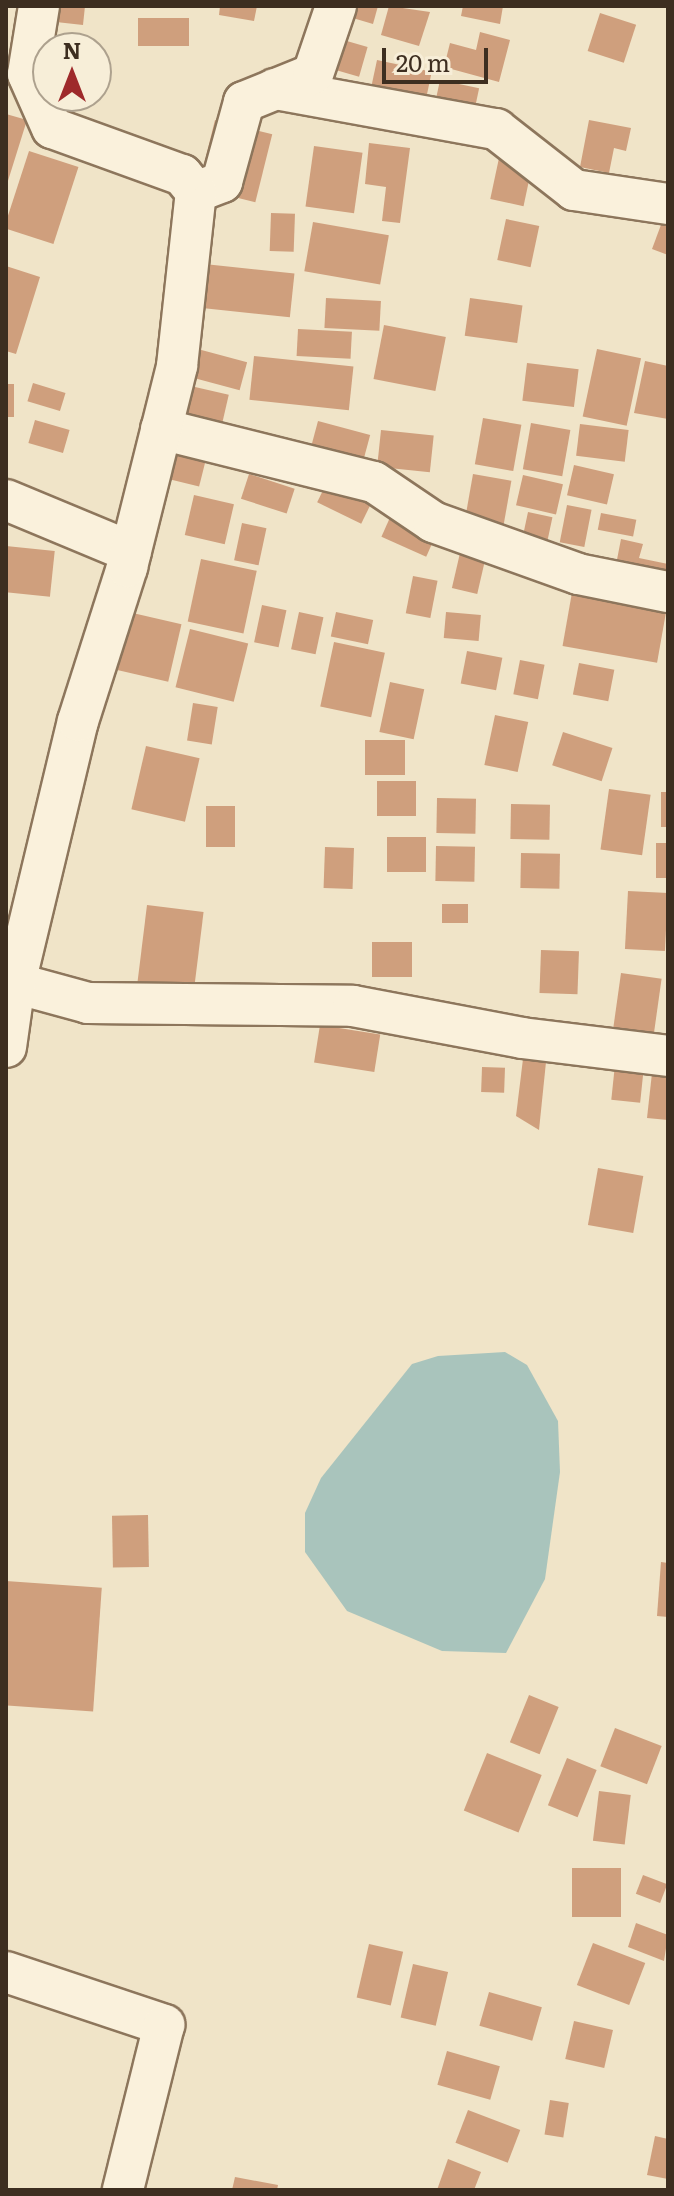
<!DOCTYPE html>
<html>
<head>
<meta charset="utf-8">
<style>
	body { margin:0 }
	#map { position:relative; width:674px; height:2196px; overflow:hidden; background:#f0e4c8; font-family:Literata,serif }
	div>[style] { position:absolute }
	.water>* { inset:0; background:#a9c4bc }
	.building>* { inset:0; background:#cf9f7d; transform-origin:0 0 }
	.roads { filter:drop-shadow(2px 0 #8d765c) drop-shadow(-2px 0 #8d765c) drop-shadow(0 2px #8d765c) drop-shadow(0 -2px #8d765c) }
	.minor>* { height:40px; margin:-20px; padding:0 20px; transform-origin:20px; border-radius:20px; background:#faf1dc }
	span { translate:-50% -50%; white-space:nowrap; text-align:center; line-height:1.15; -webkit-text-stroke:6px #f7eed8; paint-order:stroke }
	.frame { position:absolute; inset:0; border:8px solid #3d2e20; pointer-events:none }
	.north { position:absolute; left:32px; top:32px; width:80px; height:80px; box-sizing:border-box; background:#f7eed8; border:2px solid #ada18e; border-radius:50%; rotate:0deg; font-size:22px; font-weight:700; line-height:32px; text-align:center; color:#3d2e20 }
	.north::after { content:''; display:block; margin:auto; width:28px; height:36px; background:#9e2a2b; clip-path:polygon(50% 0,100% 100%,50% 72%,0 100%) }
	.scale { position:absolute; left:382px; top:48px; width:106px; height:36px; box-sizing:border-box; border:4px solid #3d2e20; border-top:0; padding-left:10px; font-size:24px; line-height:28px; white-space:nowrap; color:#3d2e20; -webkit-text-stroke:6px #f7eed8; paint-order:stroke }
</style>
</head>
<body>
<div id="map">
	<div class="water">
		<div style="clip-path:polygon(505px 1352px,527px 1365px,558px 1421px,560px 1472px,545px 1579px,506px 1653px,442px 1651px,347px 1611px,305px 1552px,305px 1513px,321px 1478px,412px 1364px,438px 1356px)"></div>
	</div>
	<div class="building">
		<div style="clip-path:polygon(58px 6px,85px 6px,83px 25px,56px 22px)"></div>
		<div style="clip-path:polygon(220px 6px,257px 6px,254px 21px,219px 15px)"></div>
		<div style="clip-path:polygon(349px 6px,378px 6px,373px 24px,346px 16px)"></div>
		<div style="clip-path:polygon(389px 6px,430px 12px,419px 46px,381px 35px)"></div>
		<div style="clip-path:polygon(463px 6px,503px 6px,500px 24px,461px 16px)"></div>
		<div style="left:600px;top:13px;width:38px;height:40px;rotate:18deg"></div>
		<div style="left:189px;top:18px;width:28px;height:51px;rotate:90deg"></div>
		<div style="clip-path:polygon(480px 32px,510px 40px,499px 82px,444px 67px,450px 43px,476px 50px)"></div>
		<div style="left:333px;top:37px;width:36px;height:31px;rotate:16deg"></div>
		<div style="left:377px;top:60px;width:56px;height:32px;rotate:12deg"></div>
		<div style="left:440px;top:80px;width:40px;height:36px;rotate:12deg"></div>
		<div style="clip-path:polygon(6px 114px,27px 120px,7px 184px,6px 184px)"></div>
		<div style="left:215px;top:120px;width:59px;height:70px;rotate:14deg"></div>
		<div style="clip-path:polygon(589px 120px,631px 128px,626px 151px,614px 148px,609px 173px,580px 167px)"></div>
		<div style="clip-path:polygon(369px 143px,410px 148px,400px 223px,382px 221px,386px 187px,365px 184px)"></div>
		<div style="left:314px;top:146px;width:49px;height:61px;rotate:8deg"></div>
		<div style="left:29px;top:151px;width:52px;height:81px;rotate:18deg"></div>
		<div style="left:499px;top:158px;width:34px;height:42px;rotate:12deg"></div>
		<div style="clip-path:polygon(668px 206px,668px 255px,652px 249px)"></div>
		<div style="left:271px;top:213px;width:24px;height:38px;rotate:2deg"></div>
		<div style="left:506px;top:219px;width:34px;height:42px;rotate:12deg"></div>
		<div style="left:313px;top:222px;width:77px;height:50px;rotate:10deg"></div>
		<div style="left:195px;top:263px;width:100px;height:44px;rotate:6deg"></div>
		<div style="clip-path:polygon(6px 266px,40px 277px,16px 354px,6px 351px)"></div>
		<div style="left:326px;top:298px;width:55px;height:30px;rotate:3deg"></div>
		<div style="left:470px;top:298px;width:53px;height:38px;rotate:8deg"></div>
		<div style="left:384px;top:325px;width:63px;height:55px;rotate:11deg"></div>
		<div style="left:298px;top:329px;width:54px;height:27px;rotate:3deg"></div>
		<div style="left:194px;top:348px;width:55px;height:29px;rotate:15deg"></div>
		<div style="left:597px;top:349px;width:45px;height:69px;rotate:12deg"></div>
		<div style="left:254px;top:356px;width:100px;height:44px;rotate:6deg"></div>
		<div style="clip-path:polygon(645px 361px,668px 366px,668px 419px,634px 413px)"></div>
		<div style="left:527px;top:363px;width:52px;height:38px;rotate:7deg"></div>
		<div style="left:33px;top:383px;width:34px;height:19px;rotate:17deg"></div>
		<div style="left:6px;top:384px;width:8px;height:33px"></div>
		<div style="left:182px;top:384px;width:48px;height:43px;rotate:13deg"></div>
		<div style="left:483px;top:418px;width:39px;height:47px;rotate:10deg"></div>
		<div style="left:35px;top:420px;width:36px;height:24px;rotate:16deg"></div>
		<div style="left:318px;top:421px;width:54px;height:29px;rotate:15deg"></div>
		<div style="left:531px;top:423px;width:40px;height:47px;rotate:10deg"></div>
		<div style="left:580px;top:424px;width:49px;height:32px;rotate:7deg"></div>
		<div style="left:381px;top:430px;width:53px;height:37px;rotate:6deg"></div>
		<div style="left:169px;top:442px;width:40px;height:36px;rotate:14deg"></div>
		<div style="left:574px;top:465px;width:41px;height:31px;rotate:13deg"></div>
		<div style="left:249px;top:474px;width:48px;height:26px;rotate:18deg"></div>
		<div style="left:473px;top:474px;width:39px;height:47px;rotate:10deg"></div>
		<div style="left:523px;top:475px;width:41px;height:31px;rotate:13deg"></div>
		<div style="left:329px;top:478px;width:49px;height:27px;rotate:26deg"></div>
		<div style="left:194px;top:495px;width:41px;height:41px;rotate:13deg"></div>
		<div style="left:567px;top:505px;width:25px;height:38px;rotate:11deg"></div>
		<div style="left:528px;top:512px;width:25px;height:38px;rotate:12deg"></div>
		<div style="left:392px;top:513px;width:49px;height:26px;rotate:24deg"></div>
		<div style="left:601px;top:513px;width:36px;height:17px;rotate:11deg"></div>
		<div style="left:242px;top:523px;width:25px;height:38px;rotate:12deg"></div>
		<div style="clip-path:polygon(621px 539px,643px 544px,639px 558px,668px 564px,663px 585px,614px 575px)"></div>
		<div style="left:6px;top:546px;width:49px;height:46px;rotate:6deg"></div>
		<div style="left:460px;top:553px;width:26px;height:36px;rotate:13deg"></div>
		<div style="left:201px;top:559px;width:57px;height:64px;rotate:12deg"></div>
		<div style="left:413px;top:576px;width:25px;height:38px;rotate:11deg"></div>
		<div style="left:574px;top:581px;width:96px;height:66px;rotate:10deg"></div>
		<div style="left:262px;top:605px;width:25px;height:38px;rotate:12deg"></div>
		<div style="left:124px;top:611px;width:59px;height:59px;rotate:13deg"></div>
		<div style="left:299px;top:612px;width:25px;height:38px;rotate:12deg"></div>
		<div style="left:336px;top:612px;width:38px;height:25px;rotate:12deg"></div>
		<div style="left:446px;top:612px;width:35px;height:26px;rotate:5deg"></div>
		<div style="left:190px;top:629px;width:60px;height:60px;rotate:14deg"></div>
		<div style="left:334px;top:642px;width:52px;height:66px;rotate:12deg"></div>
		<div style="left:467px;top:651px;width:36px;height:33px;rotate:11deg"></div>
		<div style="left:520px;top:660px;width:25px;height:35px;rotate:11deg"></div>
		<div style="left:579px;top:663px;width:36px;height:32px;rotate:11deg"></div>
		<div style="left:390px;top:682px;width:35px;height:51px;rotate:12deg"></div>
		<div style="left:193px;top:703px;width:25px;height:38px;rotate:9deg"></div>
		<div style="left:495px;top:715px;width:34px;height:51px;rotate:12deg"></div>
		<div style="left:563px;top:732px;width:52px;height:35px;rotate:18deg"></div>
		<div style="left:365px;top:740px;width:40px;height:35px"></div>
		<div style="left:146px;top:746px;width:55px;height:65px;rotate:13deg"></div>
		<div style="left:377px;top:781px;width:39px;height:35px"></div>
		<div style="left:609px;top:789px;width:42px;height:61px;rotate:8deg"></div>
		<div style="left:661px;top:792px;width:7px;height:35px"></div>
		<div style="left:437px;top:798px;width:39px;height:35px;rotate:1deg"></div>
		<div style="left:511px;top:804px;width:39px;height:35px;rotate:1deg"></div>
		<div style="left:206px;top:806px;width:29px;height:41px"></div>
		<div style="left:387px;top:837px;width:39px;height:35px"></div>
		<div style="left:656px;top:843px;width:12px;height:35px"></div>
		<div style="left:436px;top:846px;width:39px;height:35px;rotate:1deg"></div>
		<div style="left:325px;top:847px;width:29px;height:41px;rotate:2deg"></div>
		<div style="left:521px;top:853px;width:39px;height:35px;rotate:1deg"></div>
		<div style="left:628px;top:891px;width:40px;height:58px;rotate:3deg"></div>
		<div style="left:442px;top:904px;width:26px;height:19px"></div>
		<div style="left:147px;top:905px;width:57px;height:85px;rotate:7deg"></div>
		<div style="left:372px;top:942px;width:40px;height:35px"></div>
		<div style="left:541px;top:950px;width:38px;height:43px;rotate:2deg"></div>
		<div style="left:621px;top:973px;width:41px;height:63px;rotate:8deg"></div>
		<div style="left:320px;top:1025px;width:61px;height:38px;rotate:9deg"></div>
		<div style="left:616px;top:1055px;width:29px;height:45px;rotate:6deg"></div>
		<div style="clip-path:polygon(523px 1059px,546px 1062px,539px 1130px,516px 1116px)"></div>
		<div style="left:482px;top:1067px;width:23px;height:25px;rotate:2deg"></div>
		<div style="clip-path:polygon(652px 1073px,668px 1074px,668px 1120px,647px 1118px)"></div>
		<div style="left:598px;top:1168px;width:46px;height:58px;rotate:10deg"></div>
		<div style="left:148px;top:1515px;width:52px;height:36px;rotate:89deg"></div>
		<div style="clip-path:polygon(661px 1562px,668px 1563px,668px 1617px,657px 1616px)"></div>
		<div style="left:6px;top:1581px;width:96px;height:124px;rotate:4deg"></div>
		<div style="left:529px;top:1695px;width:32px;height:51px;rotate:22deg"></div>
		<div style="left:615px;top:1728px;width:50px;height:41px;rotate:21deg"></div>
		<div style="left:487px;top:1753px;width:59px;height:62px;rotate:22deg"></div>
		<div style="left:567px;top:1758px;width:32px;height:51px;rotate:22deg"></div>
		<div style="left:599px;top:1791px;width:32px;height:50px;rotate:7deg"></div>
		<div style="left:572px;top:1868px;width:49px;height:49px"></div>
		<div style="left:643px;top:1875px;width:26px;height:20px;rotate:21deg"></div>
		<div style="clip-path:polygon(636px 1923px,668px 1935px,664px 1961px,628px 1947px)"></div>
		<div style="left:593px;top:1943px;width:56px;height:45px;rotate:21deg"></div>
		<div style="left:369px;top:1944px;width:35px;height:55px;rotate:13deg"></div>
		<div style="left:413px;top:1964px;width:36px;height:55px;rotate:13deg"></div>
		<div style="left:489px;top:1992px;width:55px;height:35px;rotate:16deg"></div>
		<div style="left:574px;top:2021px;width:40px;height:39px;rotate:13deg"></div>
		<div style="left:447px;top:2051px;width:55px;height:35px;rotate:16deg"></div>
		<div style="left:550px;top:2100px;width:19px;height:35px;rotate:9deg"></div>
		<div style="left:468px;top:2110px;width:56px;height:35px;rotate:21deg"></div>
		<div style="clip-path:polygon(655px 2136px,668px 2139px,668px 2179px,647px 2175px)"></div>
		<div style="clip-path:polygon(448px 2159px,481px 2172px,474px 2190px,437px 2190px)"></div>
		<div style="clip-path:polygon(235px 2177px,278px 2185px,277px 2190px,232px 2190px)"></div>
	</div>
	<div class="roads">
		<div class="minor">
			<div style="left:275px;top:89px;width:225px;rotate:10.3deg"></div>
			<div style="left:496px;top:129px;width:99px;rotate:38deg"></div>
			<div style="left:574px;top:190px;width:95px;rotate:8.5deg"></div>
			<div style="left:196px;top:192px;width:28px;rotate:-21deg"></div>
			<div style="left:222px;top:182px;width:83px;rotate:-74.6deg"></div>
			<div style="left:244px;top:102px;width:74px;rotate:-22.1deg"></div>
			<div style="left:313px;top:74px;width:72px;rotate:-71.3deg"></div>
			<div style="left:161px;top:429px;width:219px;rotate:14deg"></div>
			<div style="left:374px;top:482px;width:71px;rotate:34.1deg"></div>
			<div style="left:433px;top:522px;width:154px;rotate:19.7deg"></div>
			<div style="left:578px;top:574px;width:92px;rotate:11.3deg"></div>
			<div style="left:6px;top:500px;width:135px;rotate:22.6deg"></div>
			<div style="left:15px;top:983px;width:76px;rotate:15.3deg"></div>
			<div style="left:88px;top:1003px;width:265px;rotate:0.6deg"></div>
			<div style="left:353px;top:1006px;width:172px;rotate:10.7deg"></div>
			<div style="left:522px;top:1038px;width:147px;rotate:7deg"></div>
			<div style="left:6px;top:1047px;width:65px;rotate:-82deg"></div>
			<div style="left:15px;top:983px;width:269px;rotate:-76.5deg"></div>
			<div style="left:78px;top:721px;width:162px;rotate:-72.3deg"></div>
			<div style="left:127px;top:567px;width:207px;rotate:-76deg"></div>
			<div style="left:177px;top:366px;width:175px;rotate:-83.8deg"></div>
			<div style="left:196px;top:192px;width:22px;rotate:-129deg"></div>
			<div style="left:182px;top:175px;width:138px;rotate:-160.1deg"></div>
			<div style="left:52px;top:128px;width:59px;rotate:-114deg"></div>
			<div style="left:28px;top:74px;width:69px;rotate:-80.8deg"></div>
			<div style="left:6px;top:1972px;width:167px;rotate:18.5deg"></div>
			<div style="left:164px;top:2025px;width:170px;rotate:104deg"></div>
		</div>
	</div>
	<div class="frame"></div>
	<div class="north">N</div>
	<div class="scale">20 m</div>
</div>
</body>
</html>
